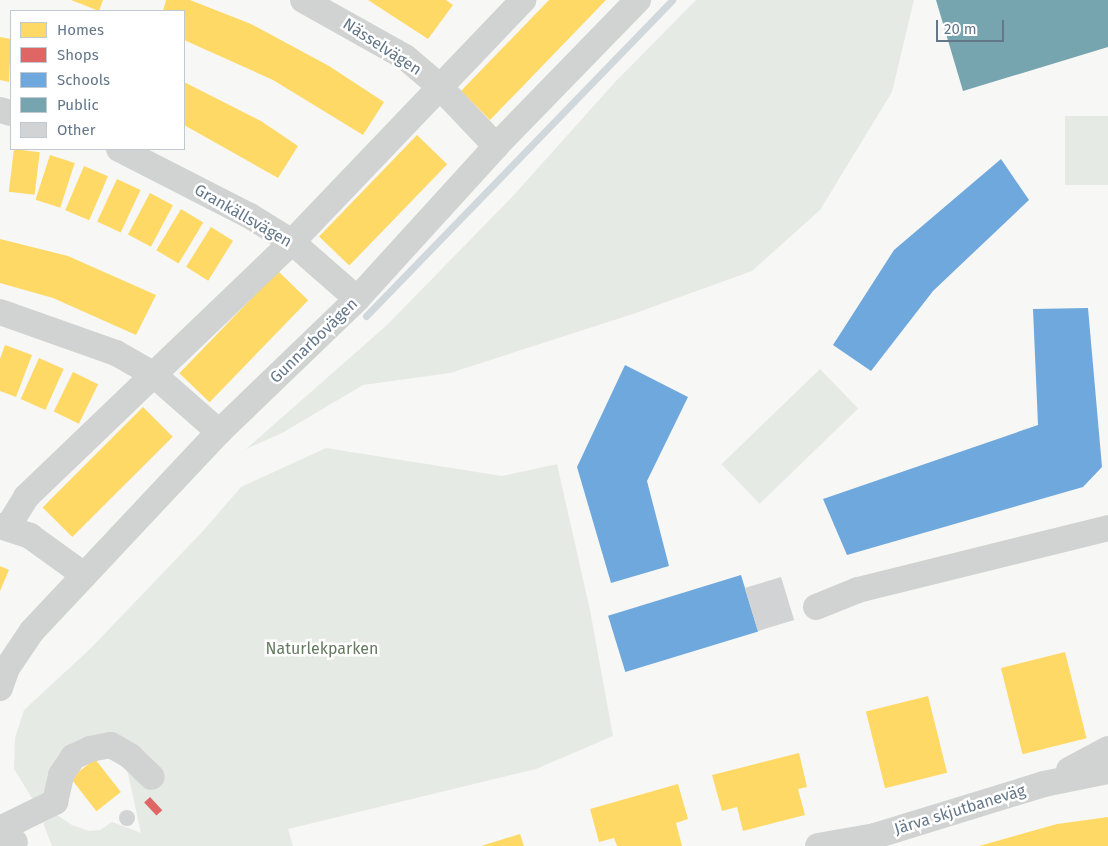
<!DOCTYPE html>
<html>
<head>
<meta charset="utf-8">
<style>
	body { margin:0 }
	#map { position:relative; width:1108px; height:846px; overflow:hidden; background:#f7f7f6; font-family:"Fira Sans",sans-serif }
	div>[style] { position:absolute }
	.green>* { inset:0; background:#e6eae4; transform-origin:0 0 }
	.homes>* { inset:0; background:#ffd966; transform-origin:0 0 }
	.shops>* { inset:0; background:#e06666; transform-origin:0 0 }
	.schools>* { inset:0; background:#6fa8dc; transform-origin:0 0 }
	.public>* { inset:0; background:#76a5af }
	.stream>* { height:7px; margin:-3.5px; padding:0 3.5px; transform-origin:3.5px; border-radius:3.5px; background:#d0d8dc }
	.building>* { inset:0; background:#d2d3d4; transform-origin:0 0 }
	.round { border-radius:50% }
	.minor>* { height:26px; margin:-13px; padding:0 13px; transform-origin:13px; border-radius:13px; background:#d1d2d2 }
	span { translate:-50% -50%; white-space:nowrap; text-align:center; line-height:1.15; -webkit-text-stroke:5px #fff; paint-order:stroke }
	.street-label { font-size:16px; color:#647789 }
	.park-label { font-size:16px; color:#647a5f }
	.legend { position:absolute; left:10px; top:10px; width:175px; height:140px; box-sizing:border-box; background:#fff; border:1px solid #c1c9d0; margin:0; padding:6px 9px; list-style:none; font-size:15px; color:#647789 }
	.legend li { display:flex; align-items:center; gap:10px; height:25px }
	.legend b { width:25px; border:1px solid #c1c9d0 }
	.scale { position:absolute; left:936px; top:20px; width:68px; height:22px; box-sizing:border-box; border:2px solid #647789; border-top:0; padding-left:6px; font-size:15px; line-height:18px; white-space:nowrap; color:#647789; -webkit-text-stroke:4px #fff; paint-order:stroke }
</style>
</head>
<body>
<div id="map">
	<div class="green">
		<div style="clip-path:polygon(696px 0,914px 0,892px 92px,820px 210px,752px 271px,633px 314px,450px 373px,363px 385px,282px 433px,246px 449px,387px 325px,512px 197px,616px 81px)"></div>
		<div style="left:1108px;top:116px;width:69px;height:43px;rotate:90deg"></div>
		<div style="left:820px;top:369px;width:55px;height:137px;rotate:46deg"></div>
		<div style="clip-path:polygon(326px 448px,502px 476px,557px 464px,590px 610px,613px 736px,536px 769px,288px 829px,293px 846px,52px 846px,43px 823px,57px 815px,72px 825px,89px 831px,100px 830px,112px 822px,141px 833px,125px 760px,103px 742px,35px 803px,14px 769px,15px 738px,24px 710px,91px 648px,203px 531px,241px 487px)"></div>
	</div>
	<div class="homes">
		<div style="clip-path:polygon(71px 0,103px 0,99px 11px)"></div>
		<div style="clip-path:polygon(166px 0,190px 0,251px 24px,329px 66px,384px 102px,363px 135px,273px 80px,184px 40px,184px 11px,163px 11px)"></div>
		<div style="clip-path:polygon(368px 0,446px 0,453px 5px,428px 39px)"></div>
		<div style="clip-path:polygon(549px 0,606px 0,490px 120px,461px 91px)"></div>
		<div style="clip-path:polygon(0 37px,11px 39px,9px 82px,0 80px)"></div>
		<div style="clip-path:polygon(184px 82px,261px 121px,298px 146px,278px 178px,184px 125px)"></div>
		<div style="left:417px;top:135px;width:42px;height:141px;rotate:44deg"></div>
		<div style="left:14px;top:149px;width:26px;height:43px;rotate:7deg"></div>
		<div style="left:50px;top:155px;width:26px;height:47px;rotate:18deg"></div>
		<div style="left:84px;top:166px;width:26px;height:48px;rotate:23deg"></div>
		<div style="left:117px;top:179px;width:26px;height:47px;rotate:25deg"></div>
		<div style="left:150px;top:193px;width:26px;height:47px;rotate:28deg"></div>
		<div style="left:181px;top:209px;width:26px;height:48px;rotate:31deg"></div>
		<div style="left:211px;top:227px;width:26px;height:47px;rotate:32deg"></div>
		<div style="clip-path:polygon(0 239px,68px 256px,156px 295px,136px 335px,53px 298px,0 283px)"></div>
		<div style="left:278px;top:271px;width:42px;height:142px;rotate:44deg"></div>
		<div style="clip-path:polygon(5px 345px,32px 355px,16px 397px,0 391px,0 359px)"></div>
		<div style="left:39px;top:358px;width:27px;height:45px;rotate:24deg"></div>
		<div style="left:73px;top:372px;width:28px;height:44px;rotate:26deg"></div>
		<div style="left:143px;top:407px;width:42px;height:142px;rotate:45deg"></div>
		<div style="clip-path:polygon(0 566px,9px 570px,0 591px)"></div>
		<div style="left:1065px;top:652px;width:89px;height:66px;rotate:76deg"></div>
		<div style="left:928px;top:696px;width:79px;height:64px;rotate:76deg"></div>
		<div style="clip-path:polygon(799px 753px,807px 787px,798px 789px,805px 815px,743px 831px,737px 807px,722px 811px,712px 775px)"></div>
		<div style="left:95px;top:759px;width:42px;height:31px;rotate:52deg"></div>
		<div style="clip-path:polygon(678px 784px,688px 819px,676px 823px,682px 846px,617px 846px,614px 838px,599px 842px,590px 809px)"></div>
		<div style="clip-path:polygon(1108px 817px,1108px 846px,979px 846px,1057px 824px)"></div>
		<div style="clip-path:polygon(520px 834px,524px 846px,481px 846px)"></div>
	</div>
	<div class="shops">
		<div style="left:150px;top:797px;width:18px;height:8px;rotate:47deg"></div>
	</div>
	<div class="schools">
		<div style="clip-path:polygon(1001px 159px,1029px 200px,933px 291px,871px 371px,833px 345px,894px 250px)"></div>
		<div style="clip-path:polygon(1088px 308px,1102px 467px,1083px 487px,847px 555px,823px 499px,1038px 425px,1033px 309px)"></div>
		<div style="clip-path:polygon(625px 365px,688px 397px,647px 481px,669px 566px,611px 583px,577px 467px)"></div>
		<div style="left:741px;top:575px;width:59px;height:139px;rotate:73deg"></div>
	</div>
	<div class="public">
		<div style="clip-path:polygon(936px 0,1108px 0,1108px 47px,963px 91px)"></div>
	</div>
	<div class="stream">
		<div style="left:366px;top:316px;width:440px;rotate:-45.9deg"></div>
	</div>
	<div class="building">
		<div style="left:781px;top:577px;width:45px;height:38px;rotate:73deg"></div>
		<div class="round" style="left:119px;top:810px;width:16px;height:16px"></div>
	</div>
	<div class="minor">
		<div style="left:303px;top:0;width:117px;rotate:29.2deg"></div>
		<div style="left:405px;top:57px;width:45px;rotate:40.5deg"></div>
		<div style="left:439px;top:86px;width:83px;rotate:46.5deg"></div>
		<div style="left:0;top:110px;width:11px;rotate:15deg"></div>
		<div style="left:119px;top:149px;width:147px;rotate:27.1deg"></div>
		<div style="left:250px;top:216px;width:49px;rotate:31.8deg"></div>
		<div style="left:292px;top:242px;width:86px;rotate:41.2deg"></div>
		<div style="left:0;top:312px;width:123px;rotate:19.5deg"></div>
		<div style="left:116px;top:353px;width:43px;rotate:29.6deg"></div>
		<div style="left:153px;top:374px;width:88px;rotate:41.3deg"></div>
		<div style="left:0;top:526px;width:32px;rotate:18deg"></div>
		<div style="left:30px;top:536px;width:67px;rotate:35.8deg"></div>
		<div style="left:7px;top:528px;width:36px;rotate:-58deg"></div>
		<div style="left:26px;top:497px;width:368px;rotate:-43.8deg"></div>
		<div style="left:292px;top:242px;width:335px;rotate:-46.3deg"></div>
		<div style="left:816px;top:607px;width:45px;rotate:-22deg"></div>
		<div style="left:858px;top:590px;width:258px;rotate:-13.9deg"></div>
		<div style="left:0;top:688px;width:21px;rotate:-71deg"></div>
		<div style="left:7px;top:668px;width:45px;rotate:-56deg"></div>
		<div style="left:32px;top:631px;width:273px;rotate:-46.8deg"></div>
		<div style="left:219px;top:432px;width:192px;rotate:-43.9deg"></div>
		<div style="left:357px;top:299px;width:207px;rotate:-47.7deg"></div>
		<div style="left:496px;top:146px;width:204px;rotate:-45.8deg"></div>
		<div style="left:1069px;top:770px;width:44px;rotate:-28.3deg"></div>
		<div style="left:6px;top:826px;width:55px;rotate:-26.1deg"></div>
		<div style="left:55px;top:802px;width:28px;rotate:-77deg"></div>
		<div style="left:61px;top:775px;width:22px;rotate:-56deg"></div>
		<div style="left:73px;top:757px;width:19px;rotate:-25deg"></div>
		<div style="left:90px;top:749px;width:21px;rotate:-11deg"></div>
		<div style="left:111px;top:745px;width:22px;rotate:30deg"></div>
		<div style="left:130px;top:756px;width:30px;rotate:44deg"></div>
		<div style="left:9px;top:846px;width:7px;rotate:-34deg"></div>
		<div style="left:818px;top:846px;width:58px;rotate:-10deg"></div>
		<div style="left:875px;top:836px;width:177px;rotate:-17.1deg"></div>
		<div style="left:1044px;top:784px;width:65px;rotate:-11.5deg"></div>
	</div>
	<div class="street-label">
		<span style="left:382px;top:47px;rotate:33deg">Nässelvägen</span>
		<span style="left:243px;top:216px;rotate:30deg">Grankällsvägen</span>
		<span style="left:314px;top:341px;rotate:-44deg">Gunnarbovägen</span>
		<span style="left:960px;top:810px;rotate:-17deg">Järva skjutbaneväg</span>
	</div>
	<div class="park-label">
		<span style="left:322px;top:649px">Naturlekparken</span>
	</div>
	<ul class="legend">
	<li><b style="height:14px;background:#ffd966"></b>Homes</li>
	<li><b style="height:14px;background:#e06666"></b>Shops</li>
	<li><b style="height:14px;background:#6fa8dc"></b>Schools</li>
	<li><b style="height:14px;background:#76a5af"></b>Public</li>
	<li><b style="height:14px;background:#d2d3d4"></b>Other</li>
	</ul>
	<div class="scale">20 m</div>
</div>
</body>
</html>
